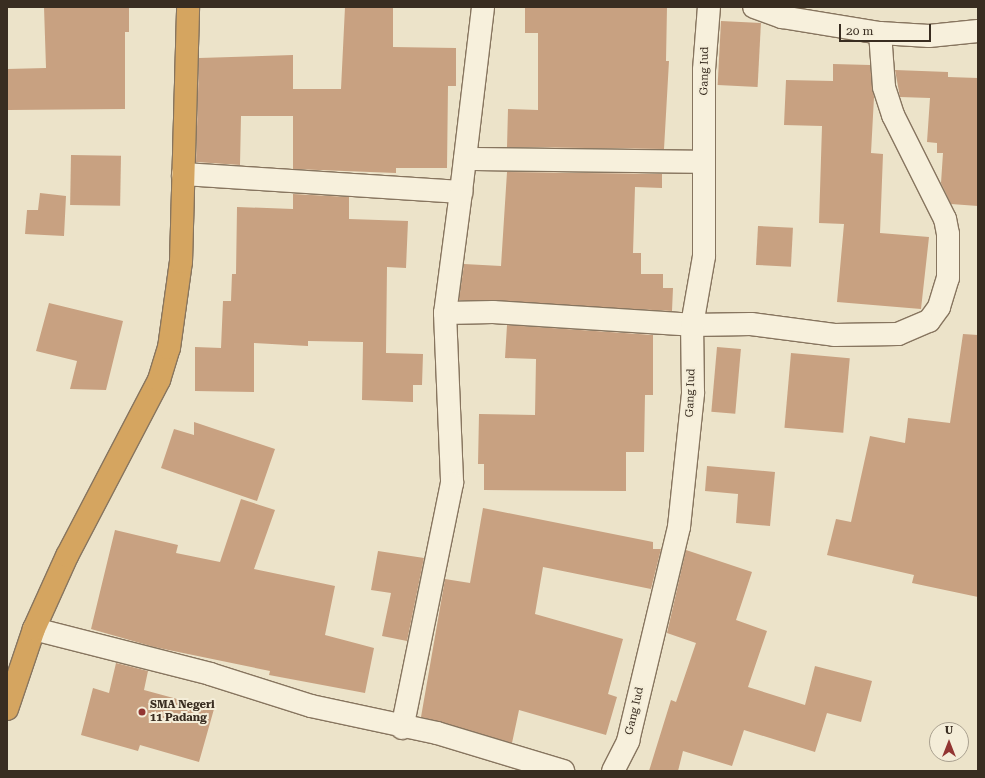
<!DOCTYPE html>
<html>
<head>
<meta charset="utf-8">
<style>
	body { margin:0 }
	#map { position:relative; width:985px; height:778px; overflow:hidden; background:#ece3c9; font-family:"Roboto Serif",serif }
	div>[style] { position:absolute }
	.building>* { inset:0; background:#c8a181; transform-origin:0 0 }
	.roads { filter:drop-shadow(1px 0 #87755f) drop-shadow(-1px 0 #87755f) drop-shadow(0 1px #87755f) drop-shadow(0 -1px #87755f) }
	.minor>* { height:22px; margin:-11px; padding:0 11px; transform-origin:11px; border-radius:11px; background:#f7f0dc }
	.highway>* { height:22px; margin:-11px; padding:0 11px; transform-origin:11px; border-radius:11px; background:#d5a560 }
	.dots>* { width:11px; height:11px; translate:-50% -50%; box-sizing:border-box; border:2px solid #f4edd8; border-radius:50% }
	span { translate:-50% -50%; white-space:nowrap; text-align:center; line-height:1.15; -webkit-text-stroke:4px #f4edd8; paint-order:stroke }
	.street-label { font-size:11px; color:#392d21 }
	.poi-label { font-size:11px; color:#392d21; font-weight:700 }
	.left { translate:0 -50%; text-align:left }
	.frame { position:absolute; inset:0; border:8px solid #392d21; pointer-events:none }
	.north { position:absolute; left:929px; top:722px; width:40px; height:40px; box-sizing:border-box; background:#f4edd8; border:1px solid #a9a08f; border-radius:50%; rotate:0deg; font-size:11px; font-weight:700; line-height:16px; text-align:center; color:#392d21 }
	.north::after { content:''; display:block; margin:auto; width:14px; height:18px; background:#923532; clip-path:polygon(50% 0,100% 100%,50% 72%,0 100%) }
	.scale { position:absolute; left:839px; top:24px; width:92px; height:18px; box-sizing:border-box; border:2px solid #392d21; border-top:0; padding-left:5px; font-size:12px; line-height:14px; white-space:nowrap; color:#392d21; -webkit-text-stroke:3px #f4edd8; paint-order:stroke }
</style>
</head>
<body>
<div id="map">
	<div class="building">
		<div style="clip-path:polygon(44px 7px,129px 7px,129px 32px,125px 32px,125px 109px,8px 110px,7px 69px,46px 68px)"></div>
		<div style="clip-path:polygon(345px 7px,393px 7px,393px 47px,456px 48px,456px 86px,448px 86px,447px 168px,396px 168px,396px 173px,293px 169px,293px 116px,241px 116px,240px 165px,196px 162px,199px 58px,293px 55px,293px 89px,341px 89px)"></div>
		<div style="clip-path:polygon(525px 7px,667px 7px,666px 61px,669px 61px,664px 149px,507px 147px,508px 109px,538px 110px,538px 33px,525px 33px)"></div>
		<div style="left:721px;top:21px;width:40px;height:64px;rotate:3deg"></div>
		<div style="clip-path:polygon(833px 64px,870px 65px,874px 97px,871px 153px,883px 154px,880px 233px,929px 237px,921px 309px,837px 302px,844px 224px,819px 223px,822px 126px,784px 125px,786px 80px,833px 81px)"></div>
		<div style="clip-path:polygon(895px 70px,948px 72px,948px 77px,978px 78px,978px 206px,951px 204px,941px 183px,943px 153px,937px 153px,937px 143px,927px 142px,930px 98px,900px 97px)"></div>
		<div style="left:71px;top:155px;width:50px;height:50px;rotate:1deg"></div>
		<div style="clip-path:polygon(507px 172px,662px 174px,662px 188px,635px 187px,633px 253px,641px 253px,641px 274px,663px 274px,663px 288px,673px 288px,672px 311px,459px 300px,464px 264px,501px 266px)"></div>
		<div style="clip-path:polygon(40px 193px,66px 196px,64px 236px,25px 234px,27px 210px,38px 210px)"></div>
		<div style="clip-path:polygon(293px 194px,349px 197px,349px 219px,408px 221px,406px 268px,387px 267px,386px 353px,423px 354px,422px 385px,413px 385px,413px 402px,362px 400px,363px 342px,308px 341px,308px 346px,254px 343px,254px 392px,195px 391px,195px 347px,221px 348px,223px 301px,231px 301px,232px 274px,236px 274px,237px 207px,293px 209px)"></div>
		<div style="left:758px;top:226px;width:35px;height:39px;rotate:3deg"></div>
		<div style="clip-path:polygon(49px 303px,123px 321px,106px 390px,70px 389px,77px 361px,36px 351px)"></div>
		<div style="clip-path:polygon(507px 325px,653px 335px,653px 395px,645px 395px,644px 452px,626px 452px,626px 491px,484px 490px,484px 464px,478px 464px,479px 414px,535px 415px,536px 359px,505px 358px)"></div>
		<div style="clip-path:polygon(963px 334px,978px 335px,978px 597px,912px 583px,914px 575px,827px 555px,836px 519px,851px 522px,870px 436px,905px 443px,908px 418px,950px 423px)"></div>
		<div style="left:717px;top:347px;width:24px;height:65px;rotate:5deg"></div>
		<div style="left:791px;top:353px;width:59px;height:75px;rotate:5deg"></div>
		<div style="clip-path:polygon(194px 422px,275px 449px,257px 501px,161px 468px,174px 429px,194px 435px)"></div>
		<div style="clip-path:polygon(707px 466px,775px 472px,770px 526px,736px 523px,738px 494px,705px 491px)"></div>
		<div style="clip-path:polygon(241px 499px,275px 510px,254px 569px,335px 586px,325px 635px,374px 648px,365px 693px,269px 675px,270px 671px,154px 647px,91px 629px,115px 530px,178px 545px,176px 553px,220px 562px)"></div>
		<div style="clip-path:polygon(483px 508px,653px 542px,653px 549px,661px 549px,651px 589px,543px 567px,535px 614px,623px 639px,608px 694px,617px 697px,606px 735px,519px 710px,512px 743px,421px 717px,445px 579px,470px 583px)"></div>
		<div style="clip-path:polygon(686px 550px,752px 572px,736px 620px,767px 631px,748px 687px,805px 705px,815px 666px,872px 681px,861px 722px,827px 713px,815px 752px,744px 730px,732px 766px,683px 751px,678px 771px,649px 771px,671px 700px,676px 702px,696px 643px,667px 633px)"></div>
		<div style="clip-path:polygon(378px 551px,424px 558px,407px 641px,382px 636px,391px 593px,371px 590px)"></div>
		<div style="clip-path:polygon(116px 663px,148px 671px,144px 690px,214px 709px,199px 762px,140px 745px,138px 751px,81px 735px,93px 688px,109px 693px)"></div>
	</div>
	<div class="roads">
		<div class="minor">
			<div style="left:754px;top:7px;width:30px;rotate:20deg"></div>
			<div style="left:782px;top:17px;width:99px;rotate:9.3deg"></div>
			<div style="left:880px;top:33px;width:49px;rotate:3.5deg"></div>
			<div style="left:929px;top:36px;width:49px;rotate:-5.8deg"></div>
			<div style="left:465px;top:159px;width:239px;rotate:0.7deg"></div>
			<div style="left:183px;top:174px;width:279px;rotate:3.7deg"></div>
			<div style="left:461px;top:192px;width:122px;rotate:97.5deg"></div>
			<div style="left:445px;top:313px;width:170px;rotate:87.6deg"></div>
			<div style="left:452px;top:483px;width:250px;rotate:101.5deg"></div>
			<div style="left:461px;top:192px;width:186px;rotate:-83.2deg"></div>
			<div style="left:445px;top:313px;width:48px;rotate:-1.2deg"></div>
			<div style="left:493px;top:312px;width:199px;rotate:3.7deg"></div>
			<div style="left:692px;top:325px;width:59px;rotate:-1deg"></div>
			<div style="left:751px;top:324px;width:84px;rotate:7.5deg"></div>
			<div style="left:834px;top:335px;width:64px;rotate:-0.9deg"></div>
			<div style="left:898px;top:334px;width:34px;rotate:-23deg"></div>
			<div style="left:929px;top:321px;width:17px;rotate:-54deg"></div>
			<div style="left:939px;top:307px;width:30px;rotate:-73deg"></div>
			<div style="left:948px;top:278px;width:44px;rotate:-90deg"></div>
			<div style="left:948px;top:234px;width:15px;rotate:-101deg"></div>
			<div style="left:945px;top:219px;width:116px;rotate:-116.6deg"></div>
			<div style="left:893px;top:115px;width:29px;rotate:-108deg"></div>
			<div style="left:884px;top:87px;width:54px;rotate:-94.2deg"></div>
			<div style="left:34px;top:629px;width:182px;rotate:14.3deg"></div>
			<div style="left:210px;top:674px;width:106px;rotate:17.6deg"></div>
			<div style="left:311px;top:706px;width:129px;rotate:12.1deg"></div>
			<div style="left:437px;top:733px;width:132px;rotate:16.8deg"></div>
			<div style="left:613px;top:771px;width:34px;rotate:-63deg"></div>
			<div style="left:628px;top:741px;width:220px;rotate:-76.6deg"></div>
			<div style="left:679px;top:527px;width:135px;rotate:-84deg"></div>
			<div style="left:693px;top:393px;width:68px;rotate:-90.8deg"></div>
			<div style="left:692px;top:325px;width:70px;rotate:-80.1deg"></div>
			<div style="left:704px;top:256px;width:186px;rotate:-90deg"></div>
			<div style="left:704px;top:70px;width:63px;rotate:-85.5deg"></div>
		</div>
		<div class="highway">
			<div style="left:7px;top:709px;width:84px;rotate:-71.4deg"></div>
			<div style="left:34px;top:629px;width:80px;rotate:-65.7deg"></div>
			<div style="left:67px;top:556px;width:199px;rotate:-62.4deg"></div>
			<div style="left:159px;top:380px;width:34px;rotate:-73deg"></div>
			<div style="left:169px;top:348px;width:87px;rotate:-82.1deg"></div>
			<div style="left:181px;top:262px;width:255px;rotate:-88.4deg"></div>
		</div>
	</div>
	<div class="dots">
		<div style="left:142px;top:712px;background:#923532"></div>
	</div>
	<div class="street-label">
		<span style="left:705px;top:71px;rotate:-89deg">Gang Iud</span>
		<span style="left:691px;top:393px;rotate:-88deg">Gang Iud</span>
		<span style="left:635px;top:711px;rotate:-77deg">Gang Iud</span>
	</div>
	<div class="poi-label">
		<span class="left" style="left:150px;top:712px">SMA Negeri<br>11 Padang</span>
	</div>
	<div class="frame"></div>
	<div class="north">U</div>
	<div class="scale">20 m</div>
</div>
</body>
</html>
